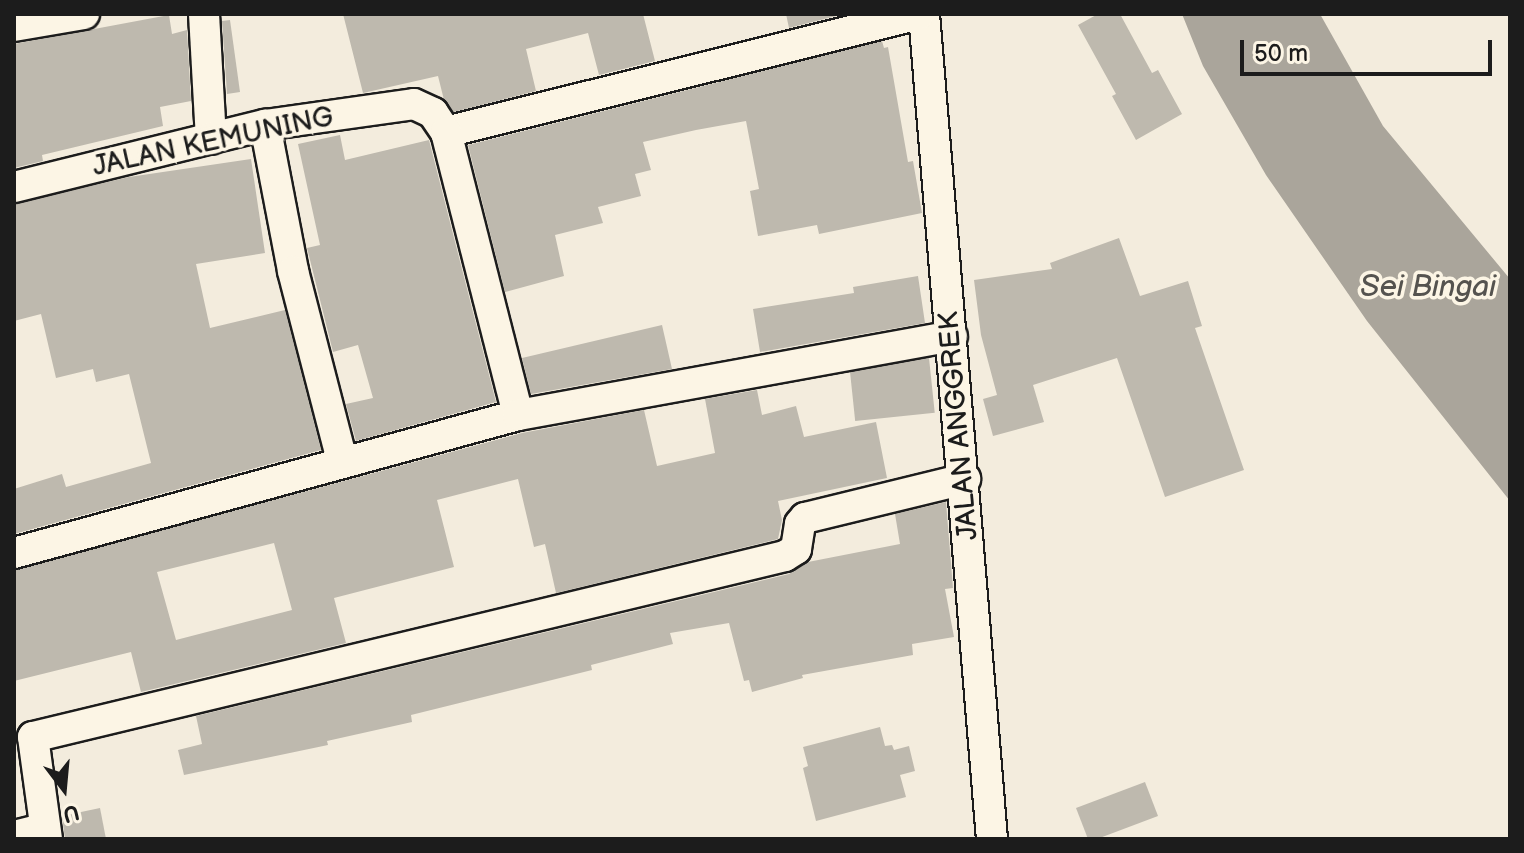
<!DOCTYPE html>
<html>
<head>
<meta charset="utf-8">
<style>
	body { margin:0 }
	#map { position:relative; width:1524px; height:853px; overflow:hidden; background:#f3ecdd; font-family:"Balsamiq Sans",sans-serif }
	div>[style] { position:absolute }
	.water>* { inset:0; background:#aaa59b }
	.building>* { inset:0; background:#beb9ae; transform-origin:0 0 }
	.roads { filter:drop-shadow(2px 0 #1c1c1c) drop-shadow(-2px 0 #1c1c1c) drop-shadow(0 2px #1c1c1c) drop-shadow(0 -2px #1c1c1c) }
	.minor>* { height:30px; margin:-15px; padding:0 15px; transform-origin:15px; border-radius:15px; background:#fcf5e5 }
	span { translate:-50% -50%; white-space:nowrap; text-align:center; line-height:1.15; -webkit-text-stroke:7px #fcf5e5; paint-order:stroke }
	.street-label { font-size:28px; color:#1c1c1c }
	.water-label { font-size:30px; color:#55534f; font-style:italic }
	.frame { position:absolute; inset:0; border:16px solid #1c1c1c; pointer-events:none }
	.north { position:absolute; left:24px; top:749px; width:80px; height:80px; -webkit-text-stroke:6px #fcf5e5; paint-order:stroke; rotate:164deg; font-size:22px; font-weight:700; line-height:32px; text-align:center; color:#1c1c1c }
	.north::after { content:''; display:block; margin:auto; width:28px; height:36px; background:#1c1c1c; clip-path:polygon(50% 0,100% 100%,50% 72%,0 100%) }
	.scale { position:absolute; left:1240px; top:40px; width:252px; height:36px; box-sizing:border-box; border:4px solid #1c1c1c; border-top:0; padding-left:10px; font-size:24px; line-height:28px; white-space:nowrap; color:#1c1c1c; -webkit-text-stroke:6px #fcf5e5; paint-order:stroke }
</style>
</head>
<body>
<div id="map">
	<div class="water">
		<div style="clip-path:polygon(1182px 14px,1320px 14px,1383px 126px,1510px 279px,1510px 501px,1367px 321px,1266px 175px,1203px 66px)"></div>
	</div>
	<div class="building">
		<div style="clip-path:polygon(343px 14px,643px 14px,655px 61px,599px 75px,588px 33px,526px 49px,536px 91px,454px 112px,444px 100px,438px 76px,363px 93px)"></div>
		<div style="clip-path:polygon(786px 14px,844px 14px,789px 28px)"></div>
		<div style="clip-path:polygon(1098px 14px,1120px 14px,1152px 73px,1158px 70px,1182px 114px,1136px 140px,1112px 96px,1116px 94px,1078px 25px)"></div>
		<div style="clip-path:polygon(169px 15px,172px 34px,187px 30px,191px 101px,160px 107px,163px 126px,42px 155px,43px 161px,14px 168px,14px 44px)"></div>
		<div style="clip-path:polygon(230px 20px,240px 92px,227px 94px,222px 21px)"></div>
		<div style="clip-path:polygon(882px 41px,884px 48px,888px 47px,908px 162px,913px 161px,922px 213px,819px 234px,817px 225px,758px 236px,750px 191px,759px 189px,746px 121px,696px 130px,643px 142px,651px 170px,635px 174px,641px 196px,598px 207px,603px 223px,555px 235px,564px 276px,505px 292px,468px 145px)"></div>
		<div style="clip-path:polygon(340px 135px,345px 160px,429px 140px,496px 402px,356px 441px,346px 404px,373px 398px,358px 345px,333px 352px,307px 248px,320px 245px,298px 144px)"></div>
		<div style="clip-path:polygon(251px 159px,265px 253px,196px 264px,210px 328px,285px 310px,321px 450px,14px 534px,14px 489px,62px 474px,66px 487px,151px 463px,129px 374px,96px 382px,93px 369px,56px 378px,41px 314px,14px 321px,14px 204px,129px 177px)"></div>
		<div style="clip-path:polygon(1119px 238px,1140px 296px,1188px 281px,1202px 326px,1195px 328px,1244px 470px,1165px 497px,1117px 358px,1033px 385px,1044px 422px,993px 436px,983px 399px,997px 395px,981px 335px,974px 280px,1052px 269px,1050px 263px)"></div>
		<div style="clip-path:polygon(918px 276px,925px 323px,760px 352px,753px 309px,854px 293px,853px 287px)"></div>
		<div style="clip-path:polygon(662px 325px,672px 369px,531px 394px,522px 358px)"></div>
		<div style="left:929px;top:358px;width:55px;height:80px;rotate:84deg"></div>
		<div style="clip-path:polygon(evenodd,757px 390px,762px 415px,796px 406px,804px 437px,876px 422px,887px 478px,778px 501px,782px 520px,778px 539px,556px 593px,545px 544px,534px 547px,518px 479px,437px 500px,454px 567px,334px 598px,346px 643px,141px 692px,131px 652px,14px 681px,14px 570px,522px 433px,644px 410px,657px 466px,715px 453px,705px 399px,757px 390px,274px 543px,292px 610px,176px 640px,157px 572px,274px 543px)"></div>
		<div style="clip-path:polygon(946px 502px,953px 588px,945px 589px,954px 637px,912px 644px,913px 655px,802px 675px,803px 678px,752px 692px,749px 680px,744px 681px,729px 623px,670px 633px,673px 644px,591px 665px,592px 670px,411px 715px,412px 722px,327px 741px,328px 745px,184px 775px,178px 750px,202px 744px,196px 716px,789px 574px,808px 562px,900px 544px,895px 514px)"></div>
		<div style="clip-path:polygon(880px 727px,885px 746px,892px 745px,894px 750px,909px 746px,915px 771px,900px 775px,906px 797px,816px 821px,803px 768px,808px 766px,803px 747px)"></div>
		<div style="clip-path:polygon(1145px 782px,1158px 816px,1097px 839px,1088px 839px,1076px 808px)"></div>
		<div style="clip-path:polygon(100px 808px,106px 839px,65px 839px,62px 816px)"></div>
	</div>
	<div class="roads">
		<div class="minor">
			<div style="left:204px;top:14px;width:125px;rotate:86.8deg"></div>
			<div style="left:924px;top:14px;width:828px;rotate:85.29deg"></div>
			<div style="left:14px;top:26px;width:71px;rotate:-9.7deg"></div>
			<div style="left:265px;top:125px;width:149px;rotate:79.1deg"></div>
			<div style="left:293px;top:271px;width:195px;rotate:75.5deg"></div>
			<div style="left:446px;top:132px;width:487px;rotate:-14deg"></div>
			<div style="left:14px;top:187px;width:259px;rotate:-13.9deg"></div>
			<div style="left:265px;top:125px;width:150px;rotate:-8deg"></div>
			<div style="left:414px;top:104px;width:21px;rotate:25deg"></div>
			<div style="left:433px;top:113px;width:23px;rotate:56deg"></div>
			<div style="left:446px;top:132px;width:292px;rotate:75.7deg"></div>
			<div style="left:14px;top:553px;width:523px;rotate:-15.31deg"></div>
			<div style="left:518px;top:415px;width:441px;rotate:-10.3deg"></div>
			<div style="left:14px;top:836px;width:32px;rotate:-14deg"></div>
			<div style="left:47px;top:839px;width:103px;rotate:-97.8deg"></div>
			<div style="left:33px;top:737px;width:773px;rotate:-13.53deg"></div>
			<div style="left:785px;top:556px;width:13px;rotate:-32deg"></div>
			<div style="left:796px;top:549px;width:25px;rotate:-81deg"></div>
			<div style="left:800px;top:524px;width:8px;rotate:-50deg"></div>
			<div style="left:805px;top:518px;width:165px;rotate:-13.7deg"></div>
		</div>
	</div>
	<div class="street-label">
		<span style="left:213px;top:142px;rotate:-12deg">JALAN KEMUNING</span>
		<span style="left:959px;top:426px;rotate:-95deg">JALAN ANGGREK</span>
	</div>
	<div class="water-label">
		<span style="left:1428px;top:287px">Sei Bingai</span>
	</div>
	<div class="frame"></div>
	<div class="north">U</div>
	<div class="scale">50 m</div>
</div>
</body>
</html>
